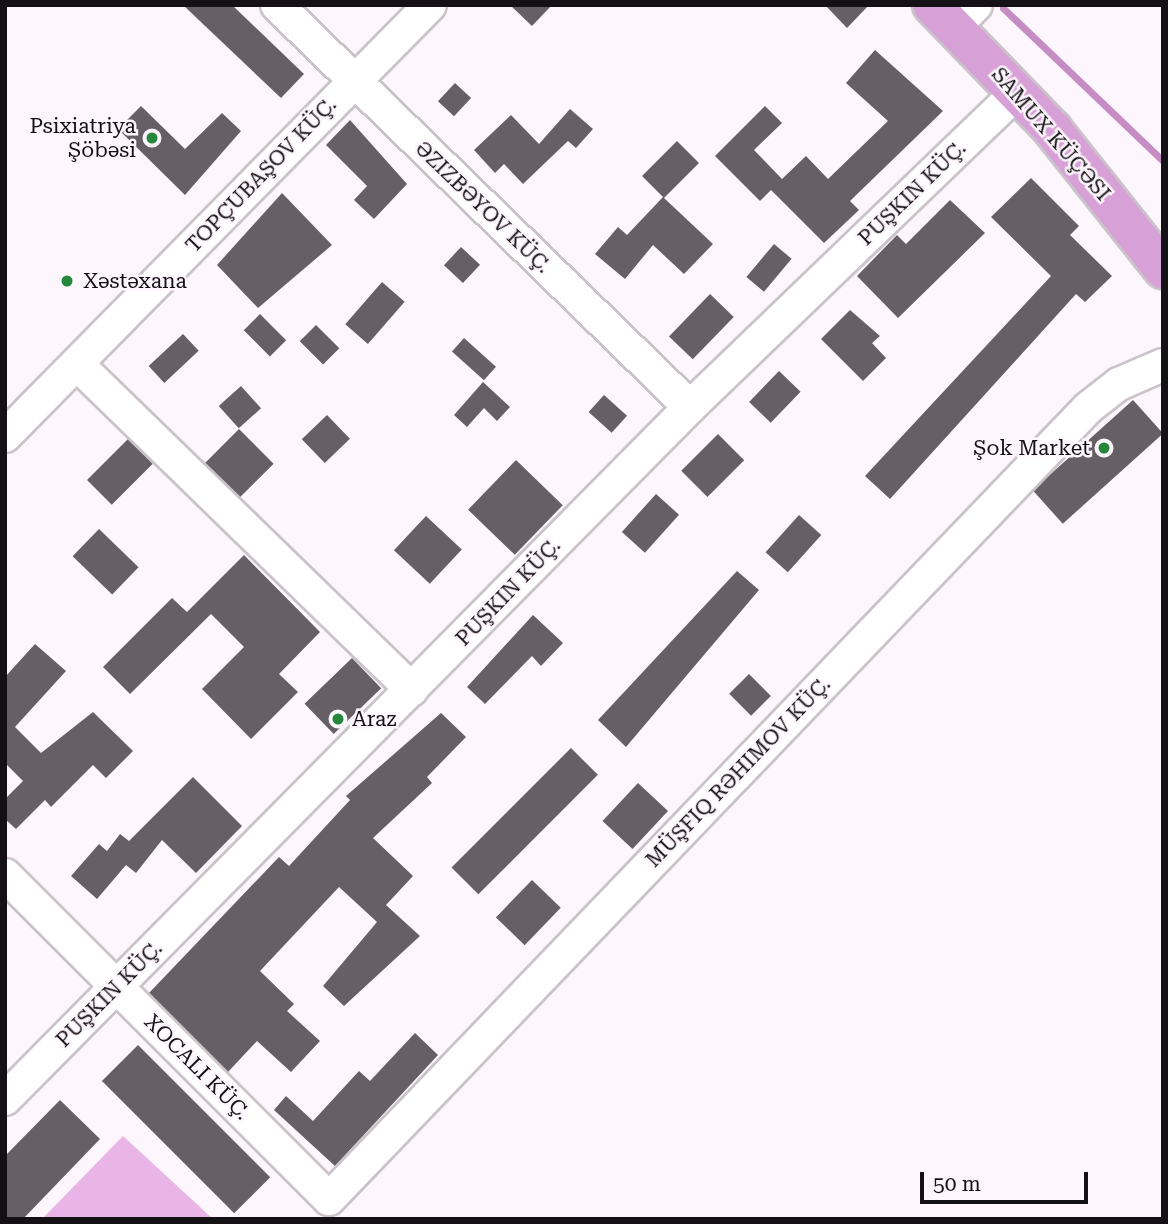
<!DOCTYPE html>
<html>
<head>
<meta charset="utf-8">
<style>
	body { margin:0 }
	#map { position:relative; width:1168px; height:1224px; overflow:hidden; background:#fdf6fd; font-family:"Roboto Serif",serif }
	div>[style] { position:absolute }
	.green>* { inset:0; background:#e8b5e6 }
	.stream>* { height:7px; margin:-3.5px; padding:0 3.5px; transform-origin:3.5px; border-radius:3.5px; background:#c58dc4 }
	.building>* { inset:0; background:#666066; transform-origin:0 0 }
	.roads { filter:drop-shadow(2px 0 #cac4ca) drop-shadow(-2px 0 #cac4ca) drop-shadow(0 2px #cac4ca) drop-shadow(0 -2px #cac4ca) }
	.minor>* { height:32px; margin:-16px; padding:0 16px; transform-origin:16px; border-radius:16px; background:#fff }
	.major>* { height:38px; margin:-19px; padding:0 19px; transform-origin:19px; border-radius:19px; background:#d7a0d7 }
	.dots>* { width:19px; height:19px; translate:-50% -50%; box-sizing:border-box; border:4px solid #fdf6fd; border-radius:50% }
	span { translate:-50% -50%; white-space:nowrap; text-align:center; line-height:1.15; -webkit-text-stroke:5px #fdf6fd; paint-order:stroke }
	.poi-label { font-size:21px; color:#141114 }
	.right { translate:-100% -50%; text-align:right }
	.left { translate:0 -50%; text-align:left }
	.street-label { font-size:21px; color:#141114 }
	.frame { position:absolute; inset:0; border:7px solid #141114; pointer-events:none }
	.scale { position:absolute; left:920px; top:1172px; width:168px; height:32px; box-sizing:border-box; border:4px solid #141114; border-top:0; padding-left:9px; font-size:21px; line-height:24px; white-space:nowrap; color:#141114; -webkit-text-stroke:5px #fdf6fd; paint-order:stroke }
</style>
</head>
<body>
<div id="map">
	<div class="green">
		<div style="clip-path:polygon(123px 1136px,213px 1219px,42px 1219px)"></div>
	</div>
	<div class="stream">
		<div style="left:1003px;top:8px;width:221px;rotate:43.7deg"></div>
	</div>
	<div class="building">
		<div style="clip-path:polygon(183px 5px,232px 5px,304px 74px,281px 98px)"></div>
		<div style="clip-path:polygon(510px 5px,552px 5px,532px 26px)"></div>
		<div style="clip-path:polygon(825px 5px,869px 5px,847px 28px)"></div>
		<div style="clip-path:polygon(875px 50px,943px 111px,850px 201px,859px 210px,824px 243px,771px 190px,760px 201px,715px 156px,765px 106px,782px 123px,754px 150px,782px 179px,806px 156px,828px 179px,888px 121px,846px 83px)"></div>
		<div style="left:455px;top:83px;width:22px;height:25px;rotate:43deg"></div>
		<div style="clip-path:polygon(141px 106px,185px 149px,222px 113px,241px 131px,185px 195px,118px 129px)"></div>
		<div style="clip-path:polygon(570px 109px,593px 129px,576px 148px,568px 141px,523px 184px,504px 164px,495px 173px,474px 150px,511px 115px,539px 144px)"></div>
		<div style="clip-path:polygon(350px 120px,407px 184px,374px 219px,354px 200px,367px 186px,326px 145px)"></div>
		<div style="clip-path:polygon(677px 141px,699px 163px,664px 198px,713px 244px,684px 274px,653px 245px,625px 279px,595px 254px,618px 227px,627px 235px,663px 197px,642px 176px)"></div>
		<div style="clip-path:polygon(1031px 178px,1079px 226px,1070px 235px,1112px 276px,1085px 302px,1076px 294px,890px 499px,865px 476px,1051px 276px,991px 217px)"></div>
		<div style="clip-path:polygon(282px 193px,332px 245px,258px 308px,217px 265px)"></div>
		<div style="clip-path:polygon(950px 200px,985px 233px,898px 318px,857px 276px,897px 235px,906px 244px)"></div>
		<div style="left:774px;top:244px;width:23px;height:43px;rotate:40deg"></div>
		<div style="left:461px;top:247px;width:26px;height:25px;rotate:43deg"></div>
		<div style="left:382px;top:282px;width:30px;height:56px;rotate:41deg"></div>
		<div style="left:710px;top:294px;width:33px;height:59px;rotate:44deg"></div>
		<div style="clip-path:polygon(850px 310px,880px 336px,872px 343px,886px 358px,863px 381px,821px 339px)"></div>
		<div style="left:260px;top:314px;width:37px;height:23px;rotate:45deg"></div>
		<div style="left:316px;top:325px;width:33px;height:23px;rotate:45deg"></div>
		<div style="left:183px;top:334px;width:23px;height:47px;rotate:47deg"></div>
		<div style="left:464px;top:338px;width:43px;height:18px;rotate:42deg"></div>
		<div style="left:779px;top:371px;width:30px;height:43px;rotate:44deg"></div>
		<div style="clip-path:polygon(483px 382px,510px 407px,497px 421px,484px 408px,467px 427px,454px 415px)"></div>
		<div style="left:241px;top:386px;width:30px;height:30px;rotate:48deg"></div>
		<div style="left:604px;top:395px;width:31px;height:23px;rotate:42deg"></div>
		<div style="left:1133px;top:400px;width:45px;height:135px;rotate:48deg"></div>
		<div style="left:327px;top:415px;width:33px;height:35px;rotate:46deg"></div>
		<div style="left:239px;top:429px;width:49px;height:48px;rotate:45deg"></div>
		<div style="left:718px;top:434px;width:37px;height:52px;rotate:45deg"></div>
		<div style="left:128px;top:439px;width:35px;height:58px;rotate:45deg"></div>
		<div style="left:516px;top:460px;width:65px;height:69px;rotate:44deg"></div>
		<div style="left:656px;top:494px;width:31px;height:51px;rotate:42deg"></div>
		<div style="left:799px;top:515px;width:30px;height:50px;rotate:42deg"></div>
		<div style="left:426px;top:516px;width:49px;height:47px;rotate:43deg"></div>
		<div style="left:99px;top:529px;width:55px;height:38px;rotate:44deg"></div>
		<div style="clip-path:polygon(244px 555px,320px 632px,279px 674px,298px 692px,251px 739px,202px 689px,244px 647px,211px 614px,130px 694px,103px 667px,172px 598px,187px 612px)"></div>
		<div style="clip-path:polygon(737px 571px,759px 590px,626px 747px,598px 720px)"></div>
		<div style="clip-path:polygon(533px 615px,563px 643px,541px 666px,532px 656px,485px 704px,467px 687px)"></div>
		<div style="clip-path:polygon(35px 644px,66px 671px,15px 727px,41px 753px,93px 712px,133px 751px,106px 778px,93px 765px,51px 807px,45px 800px,16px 829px,5px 819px,5px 799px,23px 781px,5px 763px,5px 677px)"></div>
		<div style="left:352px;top:658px;width:42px;height:66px;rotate:46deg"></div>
		<div style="left:749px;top:674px;width:31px;height:28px;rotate:45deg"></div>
		<div style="clip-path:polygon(441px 713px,466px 737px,427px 777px,432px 783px,373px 838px,413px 876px,386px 905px,420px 936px,344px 1006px,323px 986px,377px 922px,339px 887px,260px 971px,294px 1004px,287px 1011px,320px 1041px,291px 1072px,257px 1041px,228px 1072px,149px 993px,279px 857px,289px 866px,350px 800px,346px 796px)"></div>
		<div style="left:571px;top:748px;width:38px;height:169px;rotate:45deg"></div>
		<div style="clip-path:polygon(193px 777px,242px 826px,196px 873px,162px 840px,136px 873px,126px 865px,97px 899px,71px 876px,99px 844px,107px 851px,120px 834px,129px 841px)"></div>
		<div style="left:638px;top:783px;width:41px;height:52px;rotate:43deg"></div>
		<div style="left:532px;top:880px;width:40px;height:52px;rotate:44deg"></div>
		<div style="clip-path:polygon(415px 1033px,438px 1055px,335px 1166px,274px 1110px,286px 1096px,313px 1121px,359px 1071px,370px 1081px)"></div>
		<div style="left:138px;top:1045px;width:187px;height:51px;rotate:45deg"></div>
		<div style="clip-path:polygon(60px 1100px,100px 1139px,23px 1219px,5px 1219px,5px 1156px)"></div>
	</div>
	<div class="roads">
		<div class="minor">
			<div style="left:277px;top:5px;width:576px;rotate:44.23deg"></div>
			<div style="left:954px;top:27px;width:31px;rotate:-45deg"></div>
			<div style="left:77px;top:364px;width:467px;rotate:44.2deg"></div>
			<div style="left:5px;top:436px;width:605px;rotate:-45.4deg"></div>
			<div style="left:5px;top:875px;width:458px;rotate:45deg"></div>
			<div style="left:329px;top:1199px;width:1096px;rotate:-46.18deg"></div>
			<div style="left:1088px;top:408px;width:39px;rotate:-38deg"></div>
			<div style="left:1119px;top:384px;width:48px;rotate:-23.4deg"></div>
			<div style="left:5px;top:1099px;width:974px;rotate:-45.29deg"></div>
			<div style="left:690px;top:407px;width:455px;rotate:-43.9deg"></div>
		</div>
		<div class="major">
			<div style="left:932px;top:5px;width:173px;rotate:45.9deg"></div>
			<div style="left:1052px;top:129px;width:179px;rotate:51.6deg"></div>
		</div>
	</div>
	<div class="dots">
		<div style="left:152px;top:138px;background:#24873b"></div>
		<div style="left:67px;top:281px;background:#24873b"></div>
		<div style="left:1104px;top:448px;background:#24873b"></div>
		<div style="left:338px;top:719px;background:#24873b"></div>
	</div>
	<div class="poi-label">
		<span class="right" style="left:136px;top:138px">Psixiatriya<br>Şöbəsi</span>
		<span class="left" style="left:83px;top:281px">Xəstəxana</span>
		<span class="right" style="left:1090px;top:448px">Şok Market</span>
		<span class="left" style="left:352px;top:719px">Araz</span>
	</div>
	<div class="street-label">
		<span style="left:1051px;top:134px;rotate:49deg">SAMUX KÜÇƏSI</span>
		<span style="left:261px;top:175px;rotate:-46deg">TOPÇUBAŞOV KÜÇ.</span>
		<span style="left:912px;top:193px;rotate:-44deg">PUŞKIN KÜÇ.</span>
		<span style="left:483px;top:207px;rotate:44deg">ƏZIZBƏYOV KÜÇ.</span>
		<span style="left:508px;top:592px;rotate:-46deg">PUŞKIN KÜÇ.</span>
		<span style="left:738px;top:772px;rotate:-46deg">MÜŞFIQ RƏHIMOV KÜÇ.</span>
		<span style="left:109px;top:994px;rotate:-45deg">PUŞKIN KÜÇ.</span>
		<span style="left:197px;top:1067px;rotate:45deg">XOCALI KÜÇ.</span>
	</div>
	<div class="frame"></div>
	<div class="scale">50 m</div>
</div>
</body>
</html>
